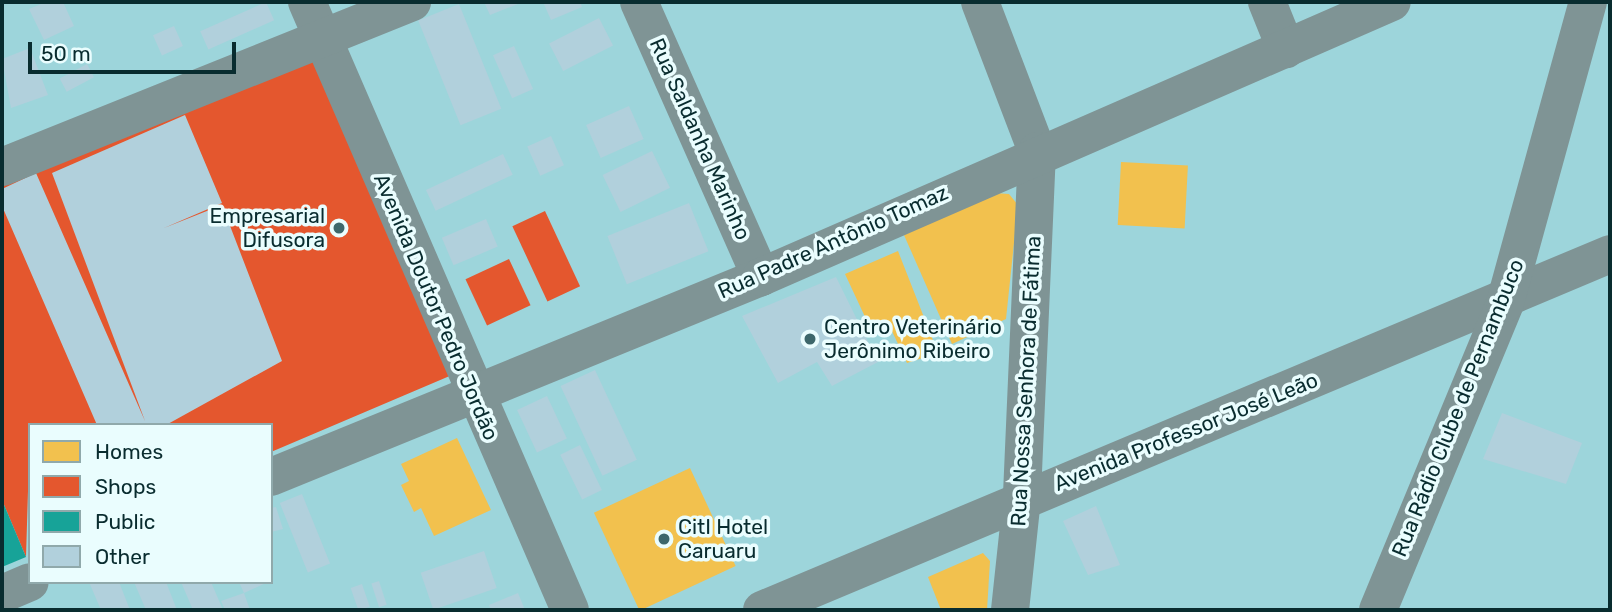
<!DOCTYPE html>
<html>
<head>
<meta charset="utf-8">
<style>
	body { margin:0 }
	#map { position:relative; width:1612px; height:612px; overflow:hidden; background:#9dd5db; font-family:Rubik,sans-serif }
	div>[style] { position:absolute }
	.homes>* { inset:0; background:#f2c14e; transform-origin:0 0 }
	.shops>* { inset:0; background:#e4572e; transform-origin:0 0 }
	.public>* { inset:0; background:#17a398 }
	.building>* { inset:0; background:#b1d0dc; transform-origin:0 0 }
	.minor>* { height:38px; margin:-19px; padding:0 19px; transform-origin:19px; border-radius:19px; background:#7f9495 }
	.dots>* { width:19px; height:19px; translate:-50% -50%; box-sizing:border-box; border:4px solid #eafdfe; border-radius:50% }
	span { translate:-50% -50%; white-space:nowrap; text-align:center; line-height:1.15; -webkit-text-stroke:7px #eafdfe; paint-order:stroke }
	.street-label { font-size:21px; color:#092c2f }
	.poi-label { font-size:21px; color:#092c2f }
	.right { translate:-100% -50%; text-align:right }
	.left { translate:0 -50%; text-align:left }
	.frame { position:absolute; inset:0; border:4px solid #092c2f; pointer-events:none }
	.legend { position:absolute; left:28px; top:423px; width:245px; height:161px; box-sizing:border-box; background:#eafdfe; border:2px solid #90a9ab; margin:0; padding:9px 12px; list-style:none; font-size:21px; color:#092c2f }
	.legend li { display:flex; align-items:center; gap:14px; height:35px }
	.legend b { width:35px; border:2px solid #90a9ab }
	.scale { position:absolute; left:28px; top:42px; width:208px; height:32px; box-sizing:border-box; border:4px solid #092c2f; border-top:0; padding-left:9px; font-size:21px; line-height:24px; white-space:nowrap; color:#092c2f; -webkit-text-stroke:5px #eafdfe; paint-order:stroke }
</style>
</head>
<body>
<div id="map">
	<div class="homes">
		<div style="left:1121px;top:162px;width:67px;height:63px;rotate:3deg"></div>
		<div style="clip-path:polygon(994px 193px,1009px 194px,1018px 205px,1006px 319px,952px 344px,904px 235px)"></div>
		<div style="clip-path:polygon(898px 251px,938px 353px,907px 363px,890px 327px,873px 334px,845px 274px)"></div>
		<div style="clip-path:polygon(457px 438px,491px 510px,434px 536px,421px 508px,414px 512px,401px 485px,409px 481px,401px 464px)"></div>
		<div style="left:690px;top:468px;width:108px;height:106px;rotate:65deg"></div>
		<div style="clip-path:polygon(983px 553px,990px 561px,987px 610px,941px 610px,928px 577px)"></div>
	</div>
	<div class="shops">
		<div style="clip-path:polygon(310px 45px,452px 375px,271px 452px,271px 425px,30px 425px,26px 557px,2px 500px,2px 174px)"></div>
		<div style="left:545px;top:211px;width:83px;height:36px;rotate:65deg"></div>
		<div style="left:509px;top:259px;width:51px;height:48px;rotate:65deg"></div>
	</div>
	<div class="public">
		<div style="clip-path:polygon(2px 500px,26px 557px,2px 567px)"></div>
	</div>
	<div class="building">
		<div style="clip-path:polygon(46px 2px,63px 2px,74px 26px,44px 40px,29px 9px)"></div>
		<div style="left:266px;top:2px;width:20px;height:72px;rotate:66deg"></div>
		<div style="clip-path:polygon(484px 2px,523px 2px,490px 15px)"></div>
		<div style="clip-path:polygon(543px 2px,580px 2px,582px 7px,551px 20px)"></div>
		<div style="left:459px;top:4px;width:113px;height:44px;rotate:68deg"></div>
		<div style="left:599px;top:18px;width:31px;height:56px;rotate:63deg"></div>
		<div style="left:174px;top:26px;width:22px;height:23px;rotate:66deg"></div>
		<div style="left:514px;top:46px;width:47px;height:23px;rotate:66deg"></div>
		<div style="clip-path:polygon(30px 48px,48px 95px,11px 108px,2px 59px)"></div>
		<div style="left:87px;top:64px;width:15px;height:31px;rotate:62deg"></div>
		<div style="left:629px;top:106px;width:36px;height:47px;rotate:66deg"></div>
		<div style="clip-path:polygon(185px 115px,222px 203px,164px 228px,222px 205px,282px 361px,166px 425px,97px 425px,2px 206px,2px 189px,36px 173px,145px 421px,52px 173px)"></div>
		<div style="left:551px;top:136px;width:32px;height:26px;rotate:66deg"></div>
		<div style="left:652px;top:151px;width:41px;height:55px;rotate:64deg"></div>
		<div style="left:503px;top:154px;width:23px;height:85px;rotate:65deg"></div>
		<div style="left:689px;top:203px;width:52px;height:88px;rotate:68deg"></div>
		<div style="left:486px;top:219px;width:30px;height:48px;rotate:67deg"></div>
		<div style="clip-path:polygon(836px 277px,878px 362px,832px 386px,817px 362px,778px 383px,742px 316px)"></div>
		<div style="left:595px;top:370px;width:99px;height:38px;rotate:65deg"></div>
		<div style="left:547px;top:396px;width:47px;height:33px;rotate:65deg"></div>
		<div style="clip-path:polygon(1502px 413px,1582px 443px,1566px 484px,1483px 459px)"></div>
		<div style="left:580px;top:445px;width:50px;height:22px;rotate:64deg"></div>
		<div style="left:302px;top:494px;width:75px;height:24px;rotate:68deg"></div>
		<div style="clip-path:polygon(1096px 506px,1120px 565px,1088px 575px,1063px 521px)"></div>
		<div style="clip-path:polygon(276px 507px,283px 529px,271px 532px,271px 508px)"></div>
		<div style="left:484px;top:551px;width:39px;height:67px;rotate:71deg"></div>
		<div style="left:379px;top:581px;width:25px;height:8px;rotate:72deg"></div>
		<div style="clip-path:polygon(89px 582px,119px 582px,130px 610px,101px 610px)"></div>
		<div style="clip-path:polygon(134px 582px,166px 582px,177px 610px,146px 610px)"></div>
		<div style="clip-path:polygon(181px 582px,211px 582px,223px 610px,193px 610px)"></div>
		<div style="clip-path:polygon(239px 582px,268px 582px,244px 593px)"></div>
		<div style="left:362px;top:584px;width:24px;height:12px;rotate:71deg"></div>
		<div style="clip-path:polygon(244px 593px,250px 610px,225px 610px,221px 601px)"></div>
		<div style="clip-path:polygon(518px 593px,525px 610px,491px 610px,489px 605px)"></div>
	</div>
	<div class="minor">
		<div style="left:307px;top:2px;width:662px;rotate:66.61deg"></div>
		<div style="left:639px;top:2px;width:301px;rotate:66.1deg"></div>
		<div style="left:980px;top:2px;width:160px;rotate:69.1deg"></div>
		<div style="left:1037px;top:151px;width:347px;rotate:92.5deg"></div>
		<div style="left:1022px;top:498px;width:113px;rotate:96.1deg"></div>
		<div style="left:1267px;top:2px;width:51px;rotate:68deg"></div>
		<div style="left:2px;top:167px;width:442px;rotate:-21.9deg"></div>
		<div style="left:271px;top:477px;width:529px;rotate:-22.2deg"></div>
		<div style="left:761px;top:277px;width:688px;rotate:-23.55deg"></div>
		<div style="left:2px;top:594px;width:30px;rotate:-23deg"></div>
		<div style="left:762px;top:610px;width:920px;rotate:-22.77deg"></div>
		<div style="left:1378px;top:610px;width:332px;rotate:-67.5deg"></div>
		<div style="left:1505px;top:303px;width:312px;rotate:-74.6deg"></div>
	</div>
	<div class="dots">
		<div style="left:339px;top:228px;background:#3d676b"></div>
		<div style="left:810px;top:339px;background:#3d676b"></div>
		<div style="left:664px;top:539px;background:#3d676b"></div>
	</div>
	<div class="street-label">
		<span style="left:700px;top:139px;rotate:66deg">Rua Saldanha Marinho</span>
		<span style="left:833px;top:242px;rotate:-24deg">Rua Padre Antônio Tomaz</span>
		<span style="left:436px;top:307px;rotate:67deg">Avenida Doutor Pedro Jordão</span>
		<span style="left:1026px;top:381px;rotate:-87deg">Rua Nossa Senhora de Fátima</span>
		<span style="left:1458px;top:408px;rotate:-68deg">Rua Rádio Clube de Pernambuco</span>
		<span style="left:1186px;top:432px;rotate:-22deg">Avenida Professor José Leão</span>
	</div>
	<div class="poi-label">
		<span class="right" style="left:325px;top:228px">Empresarial<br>Difusora</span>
		<span class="left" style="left:824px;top:339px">Centro Veterinário<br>Jerônimo Ribeiro</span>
		<span class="left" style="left:678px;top:539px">CitI Hotel<br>Caruaru</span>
	</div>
	<div class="frame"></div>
	<ul class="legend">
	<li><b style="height:19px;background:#f2c14e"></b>Homes</li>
	<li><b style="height:19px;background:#e4572e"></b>Shops</li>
	<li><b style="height:19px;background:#17a398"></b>Public</li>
	<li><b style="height:19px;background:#b1d0dc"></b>Other</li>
	</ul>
	<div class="scale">50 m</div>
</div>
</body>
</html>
